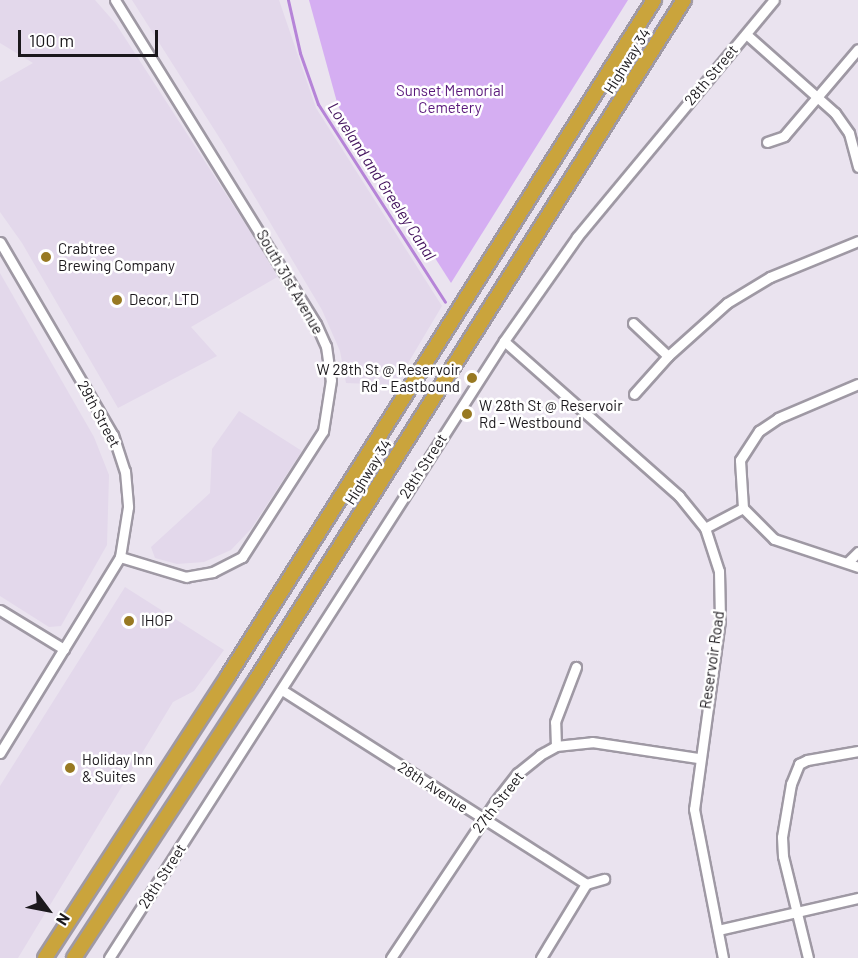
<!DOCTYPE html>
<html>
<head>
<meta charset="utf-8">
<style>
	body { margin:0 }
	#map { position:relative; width:858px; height:958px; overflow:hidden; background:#eae3ef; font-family:Barlow,sans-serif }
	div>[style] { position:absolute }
	.built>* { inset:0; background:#e3d8eb }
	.green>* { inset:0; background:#d5aef2 }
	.stream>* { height:3px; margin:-1.5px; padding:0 1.5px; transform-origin:1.5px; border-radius:1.5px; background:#b684d8 }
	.roads { filter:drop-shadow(2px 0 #9f99a4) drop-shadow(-2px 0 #9f99a4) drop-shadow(0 2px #9f99a4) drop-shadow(0 -2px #9f99a4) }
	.minor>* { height:9px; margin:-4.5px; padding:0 4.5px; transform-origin:4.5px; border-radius:4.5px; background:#fff }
	.highway>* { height:14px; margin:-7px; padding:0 7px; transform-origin:7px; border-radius:7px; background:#caa43c }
	.dots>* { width:16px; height:16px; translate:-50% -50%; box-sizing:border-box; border:3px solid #fff; border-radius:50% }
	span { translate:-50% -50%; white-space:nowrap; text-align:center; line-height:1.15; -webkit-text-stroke:5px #fff; paint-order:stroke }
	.street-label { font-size:15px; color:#1b181c }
	.park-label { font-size:15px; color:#59177b }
	.poi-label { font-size:15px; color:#1b181c }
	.left { translate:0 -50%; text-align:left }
	.right { translate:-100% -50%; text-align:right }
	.water-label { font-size:16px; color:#42115c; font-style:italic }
	.north { position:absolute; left:18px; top:880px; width:60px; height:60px; -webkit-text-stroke:4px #fff; paint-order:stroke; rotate:122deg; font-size:16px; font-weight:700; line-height:24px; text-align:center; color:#1b181c }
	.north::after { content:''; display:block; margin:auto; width:21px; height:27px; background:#1b181c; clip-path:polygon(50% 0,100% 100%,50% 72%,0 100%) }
	.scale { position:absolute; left:18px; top:30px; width:140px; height:27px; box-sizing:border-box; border:3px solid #1b181c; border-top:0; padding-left:8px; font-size:18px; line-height:21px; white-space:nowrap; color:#1b181c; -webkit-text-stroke:4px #fff; paint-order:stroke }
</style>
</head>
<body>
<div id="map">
	<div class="built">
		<div style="clip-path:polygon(0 0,95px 0,116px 24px,279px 276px,191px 327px,217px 356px,118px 408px,22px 243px,0 212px,0 82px,33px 63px,0 43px)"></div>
		<div style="clip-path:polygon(132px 0,279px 0,316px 108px,442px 306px,395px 385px,346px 383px,340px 351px,322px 310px,224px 145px)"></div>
		<div style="clip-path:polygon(0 273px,94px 437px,109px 475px,107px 545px,61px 626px,49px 627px,0 596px)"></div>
		<div style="clip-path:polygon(239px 411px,302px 451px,251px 529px,231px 550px,204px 562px,177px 564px,155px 558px,151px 547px,210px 493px,212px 449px)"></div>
		<div style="clip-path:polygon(125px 587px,224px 650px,194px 691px,173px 702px,18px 958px,0 958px,0 786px)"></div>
	</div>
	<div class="green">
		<div style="clip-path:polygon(309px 0,628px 0,451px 283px,338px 106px)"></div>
	</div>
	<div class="stream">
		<div style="left:288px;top:0;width:54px;rotate:77.2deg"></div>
		<div style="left:300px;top:53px;width:54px;rotate:70.6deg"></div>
		<div style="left:318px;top:104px;width:235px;rotate:57.3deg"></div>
	</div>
	<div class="roads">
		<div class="minor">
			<div style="left:115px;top:0;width:381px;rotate:58.2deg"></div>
			<div style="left:316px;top:324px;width:24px;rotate:66deg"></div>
			<div style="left:326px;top:346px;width:34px;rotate:82deg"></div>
			<div style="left:331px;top:380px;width:52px;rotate:98.9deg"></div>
			<div style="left:323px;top:431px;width:150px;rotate:122.7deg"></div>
			<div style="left:242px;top:557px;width:33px;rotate:153deg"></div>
			<div style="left:213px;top:572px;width:27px;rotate:170deg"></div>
			<div style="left:186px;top:577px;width:69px;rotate:-163.1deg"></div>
			<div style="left:746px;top:34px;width:119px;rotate:41.6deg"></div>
			<div style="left:835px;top:113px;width:24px;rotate:55deg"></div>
			<div style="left:849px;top:133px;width:35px;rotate:75deg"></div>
			<div style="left:767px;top:142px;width:18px;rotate:-19deg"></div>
			<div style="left:784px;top:136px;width:114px;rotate:-49.6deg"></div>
			<div style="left:0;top:242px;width:224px;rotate:59.7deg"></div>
			<div style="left:113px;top:435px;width:38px;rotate:72deg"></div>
			<div style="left:125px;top:471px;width:36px;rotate:85deg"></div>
			<div style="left:128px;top:507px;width:51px;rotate:99.1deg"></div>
			<div style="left:120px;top:557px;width:230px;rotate:121.5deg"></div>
			<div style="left:633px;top:323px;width:48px;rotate:43.3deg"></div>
			<div style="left:504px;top:341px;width:234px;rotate:41.5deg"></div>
			<div style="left:679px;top:496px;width:41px;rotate:50.9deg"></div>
			<div style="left:705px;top:528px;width:45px;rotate:72deg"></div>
			<div style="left:719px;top:571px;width:49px;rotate:88.8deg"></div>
			<div style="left:720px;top:620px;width:191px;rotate:97.8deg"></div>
			<div style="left:694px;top:809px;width:152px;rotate:79deg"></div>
			<div style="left:634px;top:394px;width:51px;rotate:-48.2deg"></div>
			<div style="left:668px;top:356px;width:79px;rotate:-41.9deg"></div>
			<div style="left:727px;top:303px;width:50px;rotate:-31.2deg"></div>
			<div style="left:770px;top:277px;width:95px;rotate:-22.2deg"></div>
			<div style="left:743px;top:508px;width:44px;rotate:45deg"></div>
			<div style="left:774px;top:539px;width:89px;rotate:18.4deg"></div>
			<div style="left:705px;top:528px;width:43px;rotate:-27.8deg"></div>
			<div style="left:743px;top:508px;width:48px;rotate:-93.6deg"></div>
			<div style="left:740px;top:460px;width:35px;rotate:-57deg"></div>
			<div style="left:759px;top:431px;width:23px;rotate:-34deg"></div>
			<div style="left:778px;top:418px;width:87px;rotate:-23deg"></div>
			<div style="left:848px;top:562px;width:14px;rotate:-45deg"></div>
			<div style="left:0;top:610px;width:75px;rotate:31.4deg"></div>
			<div style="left:282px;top:690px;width:361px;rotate:32.5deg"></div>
			<div style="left:556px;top:746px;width:24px;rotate:-92deg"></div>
			<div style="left:555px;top:722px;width:59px;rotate:-69.1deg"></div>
			<div style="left:718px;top:930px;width:144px;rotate:-12.9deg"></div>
			<div style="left:109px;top:958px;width:733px;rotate:-57.37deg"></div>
			<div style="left:504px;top:341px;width:127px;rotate:-54.9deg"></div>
			<div style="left:577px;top:237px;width:308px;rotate:-50.3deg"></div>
			<div style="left:391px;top:958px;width:187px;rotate:-56.3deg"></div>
			<div style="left:495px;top:802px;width:37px;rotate:-52deg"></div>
			<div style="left:518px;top:773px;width:28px;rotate:-39deg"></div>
			<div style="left:540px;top:755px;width:18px;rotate:-29deg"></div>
			<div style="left:556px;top:746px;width:36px;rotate:-6deg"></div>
			<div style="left:592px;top:742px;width:107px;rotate:8.6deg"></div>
			<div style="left:541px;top:958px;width:87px;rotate:-58.7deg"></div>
			<div style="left:586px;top:884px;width:19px;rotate:-16deg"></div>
			<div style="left:808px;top:958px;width:105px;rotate:-103.8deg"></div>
			<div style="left:783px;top:856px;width:19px;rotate:-93deg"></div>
			<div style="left:782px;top:837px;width:54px;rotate:-80.4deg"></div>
			<div style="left:791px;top:784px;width:22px;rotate:-68deg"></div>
			<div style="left:799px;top:764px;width:9px;rotate:-27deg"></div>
			<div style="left:807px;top:760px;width:52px;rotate:-10deg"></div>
		</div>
		<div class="highway">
			<div style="left:45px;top:958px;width:336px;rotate:-57deg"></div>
			<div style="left:228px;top:676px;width:799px;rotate:-57.78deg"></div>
			<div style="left:74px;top:958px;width:329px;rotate:-56.8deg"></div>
			<div style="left:254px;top:683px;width:807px;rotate:-57.81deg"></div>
		</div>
	</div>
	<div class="dots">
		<div style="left:46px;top:257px;background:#987922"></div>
		<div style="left:117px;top:300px;background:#987922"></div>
		<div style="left:472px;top:378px;background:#987922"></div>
		<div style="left:467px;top:414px;background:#987922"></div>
		<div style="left:129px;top:621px;background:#987922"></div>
		<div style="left:70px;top:768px;background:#987922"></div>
	</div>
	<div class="street-label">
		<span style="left:627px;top:61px;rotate:-58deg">Highway 34</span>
		<span style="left:711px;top:75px;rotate:-50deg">28th Street</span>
		<span style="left:290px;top:282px;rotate:60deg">South 31st Avenue</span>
		<span style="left:99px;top:414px;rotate:62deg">29th Street</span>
		<span style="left:423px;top:466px;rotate:-57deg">28th Street</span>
		<span style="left:368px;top:472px;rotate:-58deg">Highway 34</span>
		<span style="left:712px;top:660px;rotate:-82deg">Reservoir Road</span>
		<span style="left:433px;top:787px;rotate:33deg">28th Avenue</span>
		<span style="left:498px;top:802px;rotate:-52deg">27th Street</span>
		<span style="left:162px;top:876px;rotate:-57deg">28th Street</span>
	</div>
	<div class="park-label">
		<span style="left:450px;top:99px">Sunset Memorial<br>Cemetery</span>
	</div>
	<div class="poi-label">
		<span class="left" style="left:58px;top:257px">Crabtree<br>Brewing Company</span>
		<span class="left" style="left:129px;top:300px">Decor, LTD</span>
		<span class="right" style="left:460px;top:378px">W 28th St @ Reservoir<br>Rd - Eastbound</span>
		<span class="left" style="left:479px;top:414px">W 28th St @ Reservoir<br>Rd - Westbound</span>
		<span class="left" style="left:141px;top:621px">IHOP</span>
		<span class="left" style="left:82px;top:768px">Holiday Inn<br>&amp; Suites</span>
	</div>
	<div class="water-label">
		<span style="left:382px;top:181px;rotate:57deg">Loveland and Greeley Canal</span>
	</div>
	<div class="north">N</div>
	<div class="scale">100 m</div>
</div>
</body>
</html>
